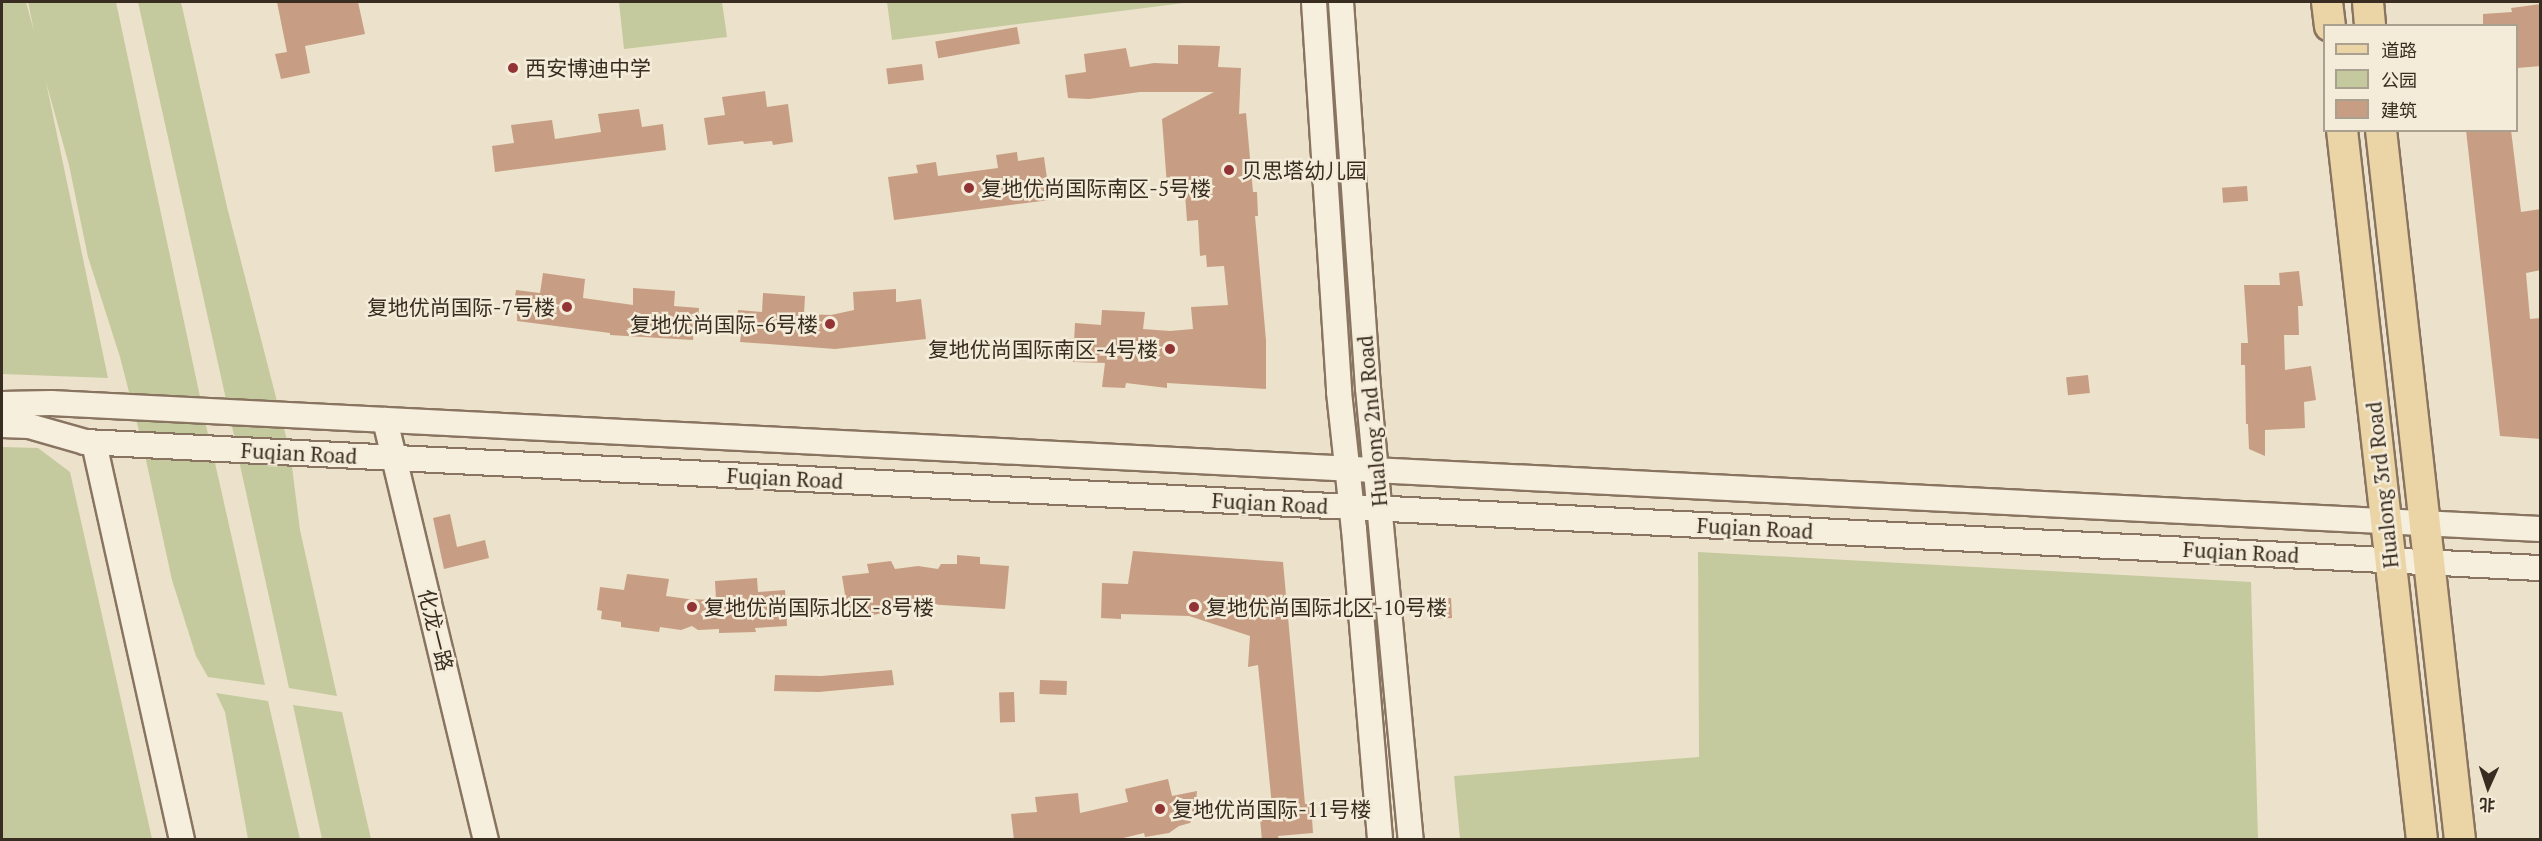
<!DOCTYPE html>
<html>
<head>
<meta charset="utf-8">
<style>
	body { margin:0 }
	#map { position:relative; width:2542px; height:841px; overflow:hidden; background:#ece1ca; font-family:"PT Serif","Noto Sans SC",serif }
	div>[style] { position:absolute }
	.green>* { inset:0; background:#c5ca9e }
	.building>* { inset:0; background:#c79e83; transform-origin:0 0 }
	.roads { filter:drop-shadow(2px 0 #887460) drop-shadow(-2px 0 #887460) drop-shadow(0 2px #887460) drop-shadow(0 -2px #887460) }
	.minor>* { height:24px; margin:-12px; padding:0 12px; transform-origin:12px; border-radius:12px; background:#f7efdd }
	.major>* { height:30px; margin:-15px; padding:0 15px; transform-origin:15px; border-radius:15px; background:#ebd5a6 }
	.dots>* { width:16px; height:16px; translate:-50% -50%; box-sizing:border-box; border:3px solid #f4ecd9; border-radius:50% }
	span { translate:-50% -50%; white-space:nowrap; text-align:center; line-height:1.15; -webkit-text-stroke:5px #f4ecd9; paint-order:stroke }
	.poi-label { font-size:21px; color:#392d22 }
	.left { translate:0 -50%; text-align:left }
	.right { translate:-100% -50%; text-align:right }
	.street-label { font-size:21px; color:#392d22 }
	.frame { position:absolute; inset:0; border:3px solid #392d22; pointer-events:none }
	.legend { position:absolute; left:2323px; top:24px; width:195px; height:108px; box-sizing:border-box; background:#f4ecd9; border:2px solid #a9a090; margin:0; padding:8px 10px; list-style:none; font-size:18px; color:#392d22 }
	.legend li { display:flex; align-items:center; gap:12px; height:30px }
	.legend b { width:30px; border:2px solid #a9a090 }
	.north { position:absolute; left:2458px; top:757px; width:60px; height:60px; -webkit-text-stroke:4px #f4ecd9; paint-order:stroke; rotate:183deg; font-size:16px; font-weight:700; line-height:24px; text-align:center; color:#392d22 }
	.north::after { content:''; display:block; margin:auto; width:21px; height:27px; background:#392d22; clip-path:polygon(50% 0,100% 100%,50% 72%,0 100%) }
</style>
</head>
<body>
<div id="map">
	<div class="green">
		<div style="clip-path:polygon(2px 2px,26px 2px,34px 31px,28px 2px,116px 2px,209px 439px,140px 435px,120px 357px,88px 257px,69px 165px,46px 82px,108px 378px,2px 374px)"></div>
		<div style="clip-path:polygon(138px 2px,181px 2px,227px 207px,288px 444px,235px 440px)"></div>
		<div style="clip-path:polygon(619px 2px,722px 2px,727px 37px,624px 49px)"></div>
		<div style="clip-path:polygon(887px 2px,1192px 2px,892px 40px)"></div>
		<div style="clip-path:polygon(2px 447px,38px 448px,70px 472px,152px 839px,2px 839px)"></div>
		<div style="clip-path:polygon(144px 451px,213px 454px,265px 685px,208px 677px,196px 656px,172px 580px)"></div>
		<div style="clip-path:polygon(238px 456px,291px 459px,300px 530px,337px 696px,289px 688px)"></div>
		<div style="clip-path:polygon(1698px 552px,2251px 582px,2258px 839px,1460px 839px,1454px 776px,1699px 757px)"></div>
		<div style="clip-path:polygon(216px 693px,268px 701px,300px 839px,248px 839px,225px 712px)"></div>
		<div style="clip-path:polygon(293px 705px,342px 712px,371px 839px,322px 839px)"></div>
	</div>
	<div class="building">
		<div style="clip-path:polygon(277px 2px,358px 2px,365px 34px,305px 46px,310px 73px,281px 79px,275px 54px,287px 52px)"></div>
		<div style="clip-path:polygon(2541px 4px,2541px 66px,2517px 68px,2517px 26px,2483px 26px,2483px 14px,2512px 12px,2511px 8px)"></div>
		<div style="left:1017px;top:27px;width:17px;height:83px;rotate:80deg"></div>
		<div style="clip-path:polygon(1178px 45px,1220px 46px,1218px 67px,1241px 68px,1239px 114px,1246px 113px,1253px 192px,1257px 192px,1258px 216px,1255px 216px,1266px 340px,1266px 389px,1167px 383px,1167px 388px,1126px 383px,1125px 388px,1102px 387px,1105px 363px,1073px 362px,1075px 323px,1101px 325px,1102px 310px,1145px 312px,1143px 329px,1170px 331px,1193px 329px,1191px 307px,1228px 305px,1224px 266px,1207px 267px,1206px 255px,1200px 256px,1198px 220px,1187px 221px,1185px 194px,1181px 194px,1181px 185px,1167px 186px,1162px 119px,1214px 92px,1140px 92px,1089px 99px,1068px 98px,1065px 75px,1086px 72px,1084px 54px,1126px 48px,1130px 67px,1154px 63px,1178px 64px)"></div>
		<div style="left:922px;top:64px;width:16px;height:36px;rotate:83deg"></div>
		<div style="clip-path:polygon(765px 91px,767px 107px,788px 104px,793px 142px,773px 145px,772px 141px,744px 144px,743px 141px,708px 145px,704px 118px,725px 115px,722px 97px)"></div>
		<div style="clip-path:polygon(639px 109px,642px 127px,663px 124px,666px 150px,495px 172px,492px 146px,514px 143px,511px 125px,552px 120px,555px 139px,601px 132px,598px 114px)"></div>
		<div style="clip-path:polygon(2466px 130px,2511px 130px,2521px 212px,2541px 209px,2541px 270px,2526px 273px,2530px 319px,2541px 318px,2541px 439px,2500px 436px)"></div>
		<div style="clip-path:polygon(1017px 152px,1018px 161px,1044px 157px,1050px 200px,894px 220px,888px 177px,918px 173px,916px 165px,936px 162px,938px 176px,998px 168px,996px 155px)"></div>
		<div style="left:2247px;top:186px;width:15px;height:25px;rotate:86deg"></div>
		<div style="clip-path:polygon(2299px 271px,2303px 306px,2298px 306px,2299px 335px,2284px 335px,2285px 370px,2311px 366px,2316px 400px,2304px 402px,2305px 428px,2265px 430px,2265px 456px,2249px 449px,2248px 424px,2246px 424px,2245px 365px,2241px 365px,2241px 343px,2248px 343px,2244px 285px,2280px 285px,2279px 273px)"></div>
		<div style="clip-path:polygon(543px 273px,585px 279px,583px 298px,633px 305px,633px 288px,675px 291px,674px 306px,699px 308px,697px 331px,694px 331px,693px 340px,610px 335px,610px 333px,517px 321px,517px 314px,513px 308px,516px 290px,540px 293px)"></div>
		<div style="clip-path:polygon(896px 289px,896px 302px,921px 299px,926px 339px,835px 349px,740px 342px,741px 334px,736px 334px,738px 310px,762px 312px,763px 293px,805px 296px,804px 314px,831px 315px,854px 310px,853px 292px)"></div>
		<div style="left:2088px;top:375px;width:18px;height:22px;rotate:84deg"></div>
		<div style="clip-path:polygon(450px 514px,457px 547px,485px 540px,489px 558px,444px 569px,433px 518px)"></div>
		<div style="clip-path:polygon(1133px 551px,1283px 562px,1305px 804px,1311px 803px,1313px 833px,1278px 836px,1279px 840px,1262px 840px,1259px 808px,1272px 806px,1258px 665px,1248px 667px,1250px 636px,1189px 616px,1121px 614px,1121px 619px,1101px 618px,1102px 583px,1128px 584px)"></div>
		<div style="clip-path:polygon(957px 555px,980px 557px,980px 564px,1009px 566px,1005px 609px,926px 604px,849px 620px,842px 576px,869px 573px,867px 564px,891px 561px,895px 569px,918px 566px,938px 569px,941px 564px,957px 564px)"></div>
		<div style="clip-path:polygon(627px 574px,669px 579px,666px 596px,688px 599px,716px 600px,715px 581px,757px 578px,758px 592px,785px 590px,787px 626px,755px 628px,756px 632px,719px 633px,719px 629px,698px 630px,692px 626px,681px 630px,660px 627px,659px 632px,621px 627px,621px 622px,601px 619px,602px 611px,597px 610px,600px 587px,624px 590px)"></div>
		<div style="left:1451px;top:598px;width:20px;height:17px;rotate:87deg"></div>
		<div style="clip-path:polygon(892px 670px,894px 685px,819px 692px,774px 691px,775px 675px,821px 676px)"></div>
		<div style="left:1040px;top:680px;width:27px;height:14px;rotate:2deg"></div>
		<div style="left:1014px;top:692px;width:30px;height:15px;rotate:88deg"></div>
		<div style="clip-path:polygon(1168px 779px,1172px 796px,1197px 791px,1195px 812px,1190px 823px,1179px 826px,1169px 833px,1145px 837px,1144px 833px,1115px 840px,1014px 840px,1011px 814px,1037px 812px,1035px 797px,1078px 793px,1080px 813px,1128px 802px,1125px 789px)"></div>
	</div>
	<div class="roads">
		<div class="minor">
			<div style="left:1314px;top:2px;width:391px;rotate:86.3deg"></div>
			<div style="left:1339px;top:392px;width:138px;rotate:83.8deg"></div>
			<div style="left:1354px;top:529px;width:312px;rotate:85.2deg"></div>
			<div style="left:1341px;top:2px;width:387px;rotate:86deg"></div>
			<div style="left:1368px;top:388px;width:454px;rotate:84.6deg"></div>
			<div style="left:2px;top:404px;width:49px;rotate:-1.2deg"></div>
			<div style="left:51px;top:403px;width:2492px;rotate:2.9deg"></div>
			<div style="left:385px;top:420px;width:432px;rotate:76.5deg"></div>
			<div style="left:2px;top:425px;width:27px;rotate:2deg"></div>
			<div style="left:29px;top:426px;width:58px;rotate:15.9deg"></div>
			<div style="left:85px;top:442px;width:2458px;rotate:2.94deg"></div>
			<div style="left:94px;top:443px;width:407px;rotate:77.5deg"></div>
		</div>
		<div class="major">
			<div style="left:2327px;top:2px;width:24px;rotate:83deg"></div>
			<div style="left:2368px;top:2px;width:24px;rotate:85deg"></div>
			<div style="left:2342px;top:130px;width:714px;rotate:83.57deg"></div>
			<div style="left:2381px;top:130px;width:714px;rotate:83.65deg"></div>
		</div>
	</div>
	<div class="dots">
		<div style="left:513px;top:68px;background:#923436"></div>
		<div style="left:1229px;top:170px;background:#923436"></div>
		<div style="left:969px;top:188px;background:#923436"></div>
		<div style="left:567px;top:307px;background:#923436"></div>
		<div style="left:830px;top:324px;background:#923436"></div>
		<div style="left:1170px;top:349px;background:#923436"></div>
		<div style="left:692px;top:607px;background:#923436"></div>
		<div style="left:1194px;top:607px;background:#923436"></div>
		<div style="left:1160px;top:809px;background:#923436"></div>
	</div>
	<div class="poi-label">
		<span class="left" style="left:525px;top:68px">西安博迪中学</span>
		<span class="left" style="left:1241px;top:170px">贝思塔幼儿园</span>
		<span class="left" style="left:981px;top:188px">复地优尚国际南区-5号楼</span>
		<span class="right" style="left:555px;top:307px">复地优尚国际-7号楼</span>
		<span class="right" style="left:818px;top:324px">复地优尚国际-6号楼</span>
		<span class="right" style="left:1158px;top:349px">复地优尚国际南区-4号楼</span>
		<span class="left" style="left:704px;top:607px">复地优尚国际北区-8号楼</span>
		<span class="left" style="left:1206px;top:607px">复地优尚国际北区-10号楼</span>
		<span class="left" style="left:1172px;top:809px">复地优尚国际-11号楼</span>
	</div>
	<div class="street-label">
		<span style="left:1372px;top:421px;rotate:-95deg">Hualong 2nd Road</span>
		<span style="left:299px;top:453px;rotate:3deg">Fuqian Road</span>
		<span style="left:785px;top:478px;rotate:3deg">Fuqian Road</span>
		<span style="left:2382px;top:485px;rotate:-96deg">Hualong 3rd Road</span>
		<span style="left:1270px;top:503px;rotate:3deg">Fuqian Road</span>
		<span style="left:1755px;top:528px;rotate:3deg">Fuqian Road</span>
		<span style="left:2241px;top:552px;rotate:3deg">Fuqian Road</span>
		<span style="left:436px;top:630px;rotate:76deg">化龙一路</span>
	</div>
	<div class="frame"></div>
	<ul class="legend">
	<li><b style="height:8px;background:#ebd5a6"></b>道路</li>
	<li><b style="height:16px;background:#c5ca9e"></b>公园</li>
	<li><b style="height:16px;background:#c79e83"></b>建筑</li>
	</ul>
	<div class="north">北</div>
</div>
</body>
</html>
